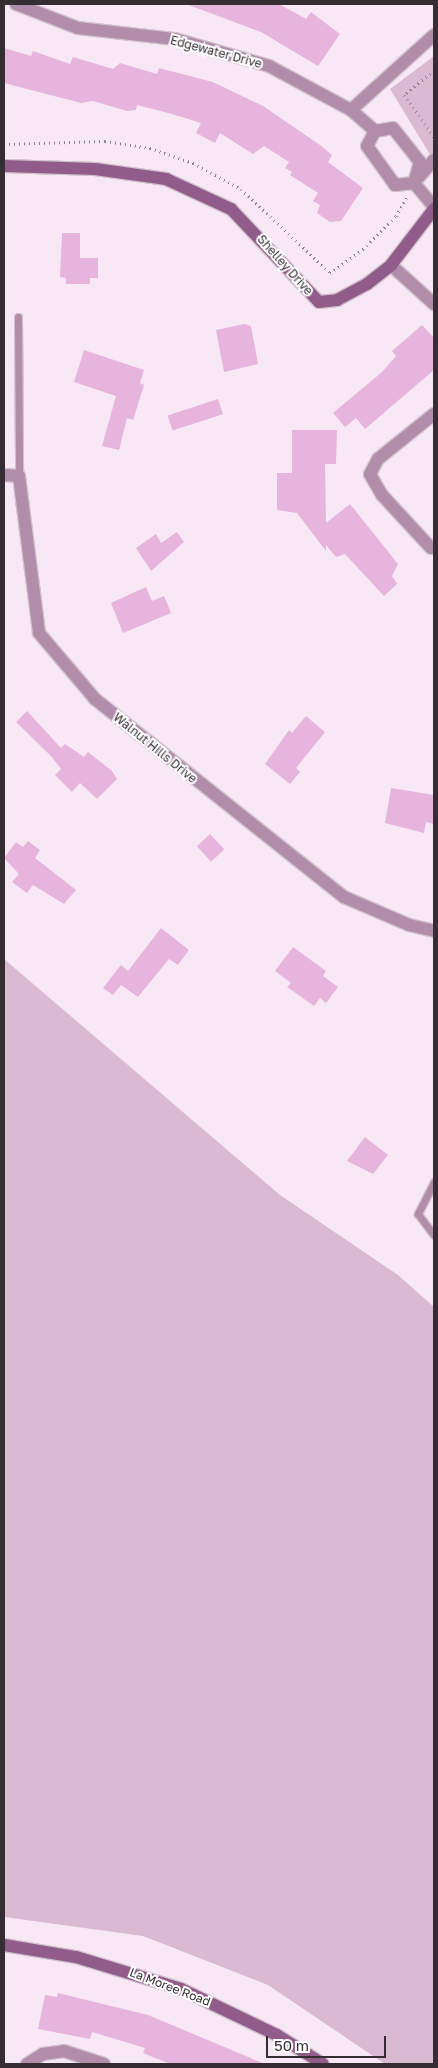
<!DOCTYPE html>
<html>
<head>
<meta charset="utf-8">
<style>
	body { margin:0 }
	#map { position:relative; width:438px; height:2068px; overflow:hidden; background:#f8e8f5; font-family:"Golos Text",sans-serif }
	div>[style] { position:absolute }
	.green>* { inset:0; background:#dabad3 }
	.building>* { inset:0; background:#e6b4dc; transform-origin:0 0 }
	.path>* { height:3px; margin-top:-1.5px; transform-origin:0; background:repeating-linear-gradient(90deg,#8d838b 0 1px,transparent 0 5px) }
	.roads { filter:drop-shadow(1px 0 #d1c3ce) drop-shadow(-1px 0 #d1c3ce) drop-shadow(0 1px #d1c3ce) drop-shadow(0 -1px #d1c3ce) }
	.lane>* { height:7px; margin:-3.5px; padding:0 3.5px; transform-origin:3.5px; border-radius:3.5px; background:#b28cab }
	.street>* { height:12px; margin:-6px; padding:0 6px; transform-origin:6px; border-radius:6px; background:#b28cab }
	.secondary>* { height:12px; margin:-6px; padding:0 6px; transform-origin:6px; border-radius:6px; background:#925c8a }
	span { translate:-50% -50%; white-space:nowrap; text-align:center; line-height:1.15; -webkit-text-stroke:4px #fff; paint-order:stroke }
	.street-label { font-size:12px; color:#342e33 }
	.frame { position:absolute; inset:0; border:5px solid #342e33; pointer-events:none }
	.scale { position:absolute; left:266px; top:2036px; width:120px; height:22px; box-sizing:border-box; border:2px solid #342e33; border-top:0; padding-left:6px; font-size:15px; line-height:18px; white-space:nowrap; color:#342e33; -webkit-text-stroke:4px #fff; paint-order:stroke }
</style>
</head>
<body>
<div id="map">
	<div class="green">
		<div style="clip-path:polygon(434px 56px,434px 161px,390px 89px)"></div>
		<div style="clip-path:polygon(4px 959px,280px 1195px,398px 1275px,434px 1307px,434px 2064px,385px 2064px,268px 1985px,143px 1936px,4px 1917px)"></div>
	</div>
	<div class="building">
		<div style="clip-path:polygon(186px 4px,279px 4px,306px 19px,311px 12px,340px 34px,318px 66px,261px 32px)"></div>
		<div style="clip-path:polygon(4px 48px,31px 56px,33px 51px,70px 64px,73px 57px,113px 69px,120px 63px,157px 74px,159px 68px,213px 82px,263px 106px,320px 145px,332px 155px,328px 162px,363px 188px,341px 221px,330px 222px,317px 213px,320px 205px,313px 201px,318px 193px,290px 175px,292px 172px,285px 168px,289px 162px,264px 146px,253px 154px,220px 133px,215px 143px,196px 133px,201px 123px,172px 114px,137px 105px,136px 110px,127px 111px,93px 101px,81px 103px,4px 83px)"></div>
		<div style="clip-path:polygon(62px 233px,80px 233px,80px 258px,98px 258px,98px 278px,90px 278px,90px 284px,66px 284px,66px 278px,60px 277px)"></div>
		<div style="clip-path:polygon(244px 324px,251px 326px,258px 364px,224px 372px,216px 330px)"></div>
		<div style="clip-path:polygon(422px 325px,434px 338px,434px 370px,365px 429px,356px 418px,345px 427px,333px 413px,382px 372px,396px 356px,392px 351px)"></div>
		<div style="clip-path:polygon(84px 350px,144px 370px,140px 383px,144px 385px,133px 420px,127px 418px,119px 450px,102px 446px,116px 396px,74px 382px)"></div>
		<div style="left:218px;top:399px;width:16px;height:53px;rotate:72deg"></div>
		<div style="clip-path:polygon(292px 430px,337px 430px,336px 464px,325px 464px,326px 523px,350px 504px,398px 564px,392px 576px,397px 584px,384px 596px,345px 554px,336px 557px,326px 545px,326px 551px,297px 513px,277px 510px,277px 473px,292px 473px)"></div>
		<div style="clip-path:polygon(177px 532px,184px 542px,151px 571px,136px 548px,156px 534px,161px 543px)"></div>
		<div style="clip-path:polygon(146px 587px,152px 601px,164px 596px,171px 613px,123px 633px,111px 603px)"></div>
		<div style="clip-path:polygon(27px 711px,61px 748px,65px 744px,84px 757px,88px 752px,112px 771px,117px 779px,97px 799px,80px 783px,72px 792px,55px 775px,61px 769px,52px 757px,16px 722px)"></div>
		<div style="clip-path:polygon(306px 716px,325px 732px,296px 768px,300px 772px,290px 784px,265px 764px,289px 730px,292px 733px)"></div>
		<div style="clip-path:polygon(391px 788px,434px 795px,434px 824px,426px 822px,424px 833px,385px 823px)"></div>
		<div style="left:210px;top:834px;width:21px;height:18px;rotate:47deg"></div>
		<div style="clip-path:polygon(28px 841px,40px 850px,35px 858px,76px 890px,64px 904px,33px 885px,27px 893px,12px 882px,19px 874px,4px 858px,16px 842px,23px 847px)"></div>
		<div style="clip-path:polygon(161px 928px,189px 950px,178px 965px,169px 959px,138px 997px,121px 985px,113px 995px,103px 988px,121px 965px,128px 971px)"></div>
		<div style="clip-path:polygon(293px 947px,326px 971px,323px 976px,338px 987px,326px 1003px,320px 998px,314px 1006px,287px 987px,291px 983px,275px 971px)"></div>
		<div style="clip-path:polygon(365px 1137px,388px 1155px,373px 1174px,347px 1161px)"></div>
		<div style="clip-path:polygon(58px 1993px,148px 2015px,265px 2064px,170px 2064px,143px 2053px,145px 2048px,92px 2032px,90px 2039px,38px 2029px,45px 1995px,57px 1997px)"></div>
	</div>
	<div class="path">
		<div style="left:434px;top:70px;width:39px;rotate:140deg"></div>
		<div style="left:404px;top:95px;width:52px;rotate:54.5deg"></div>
		<div style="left:4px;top:144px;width:101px;rotate:-1.7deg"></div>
		<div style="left:105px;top:141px;width:46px;rotate:8.8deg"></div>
		<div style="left:150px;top:148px;width:46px;rotate:19.2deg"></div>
		<div style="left:193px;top:163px;width:55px;rotate:28.4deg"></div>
		<div style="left:241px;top:189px;width:122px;rotate:43.3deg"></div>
		<div style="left:330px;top:273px;width:41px;rotate:-36deg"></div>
		<div style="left:363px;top:249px;width:47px;rotate:-45deg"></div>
		<div style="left:396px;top:216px;width:22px;rotate:-60deg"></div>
	</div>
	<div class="roads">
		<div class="lane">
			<div style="left:18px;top:317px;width:159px;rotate:89.6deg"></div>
			<div style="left:434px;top:1182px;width:36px;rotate:117deg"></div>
			<div style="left:418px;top:1214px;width:26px;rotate:53deg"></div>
		</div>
		<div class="street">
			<div style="left:16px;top:4px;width:66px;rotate:21.2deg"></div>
			<div style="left:78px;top:28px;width:98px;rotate:6.5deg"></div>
			<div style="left:175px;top:39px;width:98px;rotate:16deg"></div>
			<div style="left:269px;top:66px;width:93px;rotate:28.2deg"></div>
			<div style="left:351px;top:110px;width:32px;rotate:41deg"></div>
			<div style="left:351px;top:110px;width:112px;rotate:-42.1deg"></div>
			<div style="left:375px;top:131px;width:17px;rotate:118deg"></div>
			<div style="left:367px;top:146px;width:48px;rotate:54.3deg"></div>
			<div style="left:395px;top:185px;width:19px;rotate:-6deg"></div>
			<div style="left:414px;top:183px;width:31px;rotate:50deg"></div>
			<div style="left:375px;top:131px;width:18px;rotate:-9deg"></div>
			<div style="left:393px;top:128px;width:43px;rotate:51.5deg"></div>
			<div style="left:420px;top:162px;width:22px;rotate:106deg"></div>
			<div style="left:419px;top:177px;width:23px;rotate:-49deg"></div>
			<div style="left:391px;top:265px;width:58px;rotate:42.2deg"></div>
			<div style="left:4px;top:475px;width:15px;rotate:4deg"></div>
			<div style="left:19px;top:476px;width:158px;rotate:82.7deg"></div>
			<div style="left:39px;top:633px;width:87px;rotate:49.7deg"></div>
			<div style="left:95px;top:699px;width:318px;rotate:38.5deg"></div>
			<div style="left:344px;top:897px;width:71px;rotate:23.3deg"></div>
			<div style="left:409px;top:925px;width:26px;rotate:13deg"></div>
			<div style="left:431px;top:548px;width:72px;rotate:-132.8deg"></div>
			<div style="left:382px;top:495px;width:24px;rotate:-120deg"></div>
			<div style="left:370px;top:474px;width:17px;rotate:-62deg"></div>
			<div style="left:378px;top:459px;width:72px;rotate:-38.8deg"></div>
			<div style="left:27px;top:2064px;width:19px;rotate:-32deg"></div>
			<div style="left:43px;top:2054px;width:21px;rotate:-8deg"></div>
			<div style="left:64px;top:2051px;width:42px;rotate:18deg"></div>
		</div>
		<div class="secondary">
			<div style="left:4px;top:166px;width:91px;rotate:1.9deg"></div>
			<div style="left:95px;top:169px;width:72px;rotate:8deg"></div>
			<div style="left:166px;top:179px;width:72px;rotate:24.8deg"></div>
			<div style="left:231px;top:209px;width:128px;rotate:46.6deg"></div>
			<div style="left:319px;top:302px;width:18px;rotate:-6deg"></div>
			<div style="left:337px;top:300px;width:34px;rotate:-28deg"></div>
			<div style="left:367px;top:284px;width:31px;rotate:-38deg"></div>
			<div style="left:391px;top:265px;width:71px;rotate:-52.5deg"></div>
			<div style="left:4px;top:1945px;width:73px;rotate:9.5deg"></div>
			<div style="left:76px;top:1957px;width:110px;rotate:16.9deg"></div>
			<div style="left:181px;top:1989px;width:106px;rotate:25.6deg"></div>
			<div style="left:277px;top:2035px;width:54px;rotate:32.2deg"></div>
		</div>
	</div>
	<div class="street-label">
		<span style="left:216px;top:52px;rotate:15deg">Edgewater Drive</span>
		<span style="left:285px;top:265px;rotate:48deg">Shelley Drive</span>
		<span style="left:155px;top:748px;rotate:39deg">Walnut Hills Drive</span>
		<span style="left:170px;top:1987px;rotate:21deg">La Moree Road</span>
	</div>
	<div class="frame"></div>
	<div class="scale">50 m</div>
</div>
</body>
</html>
